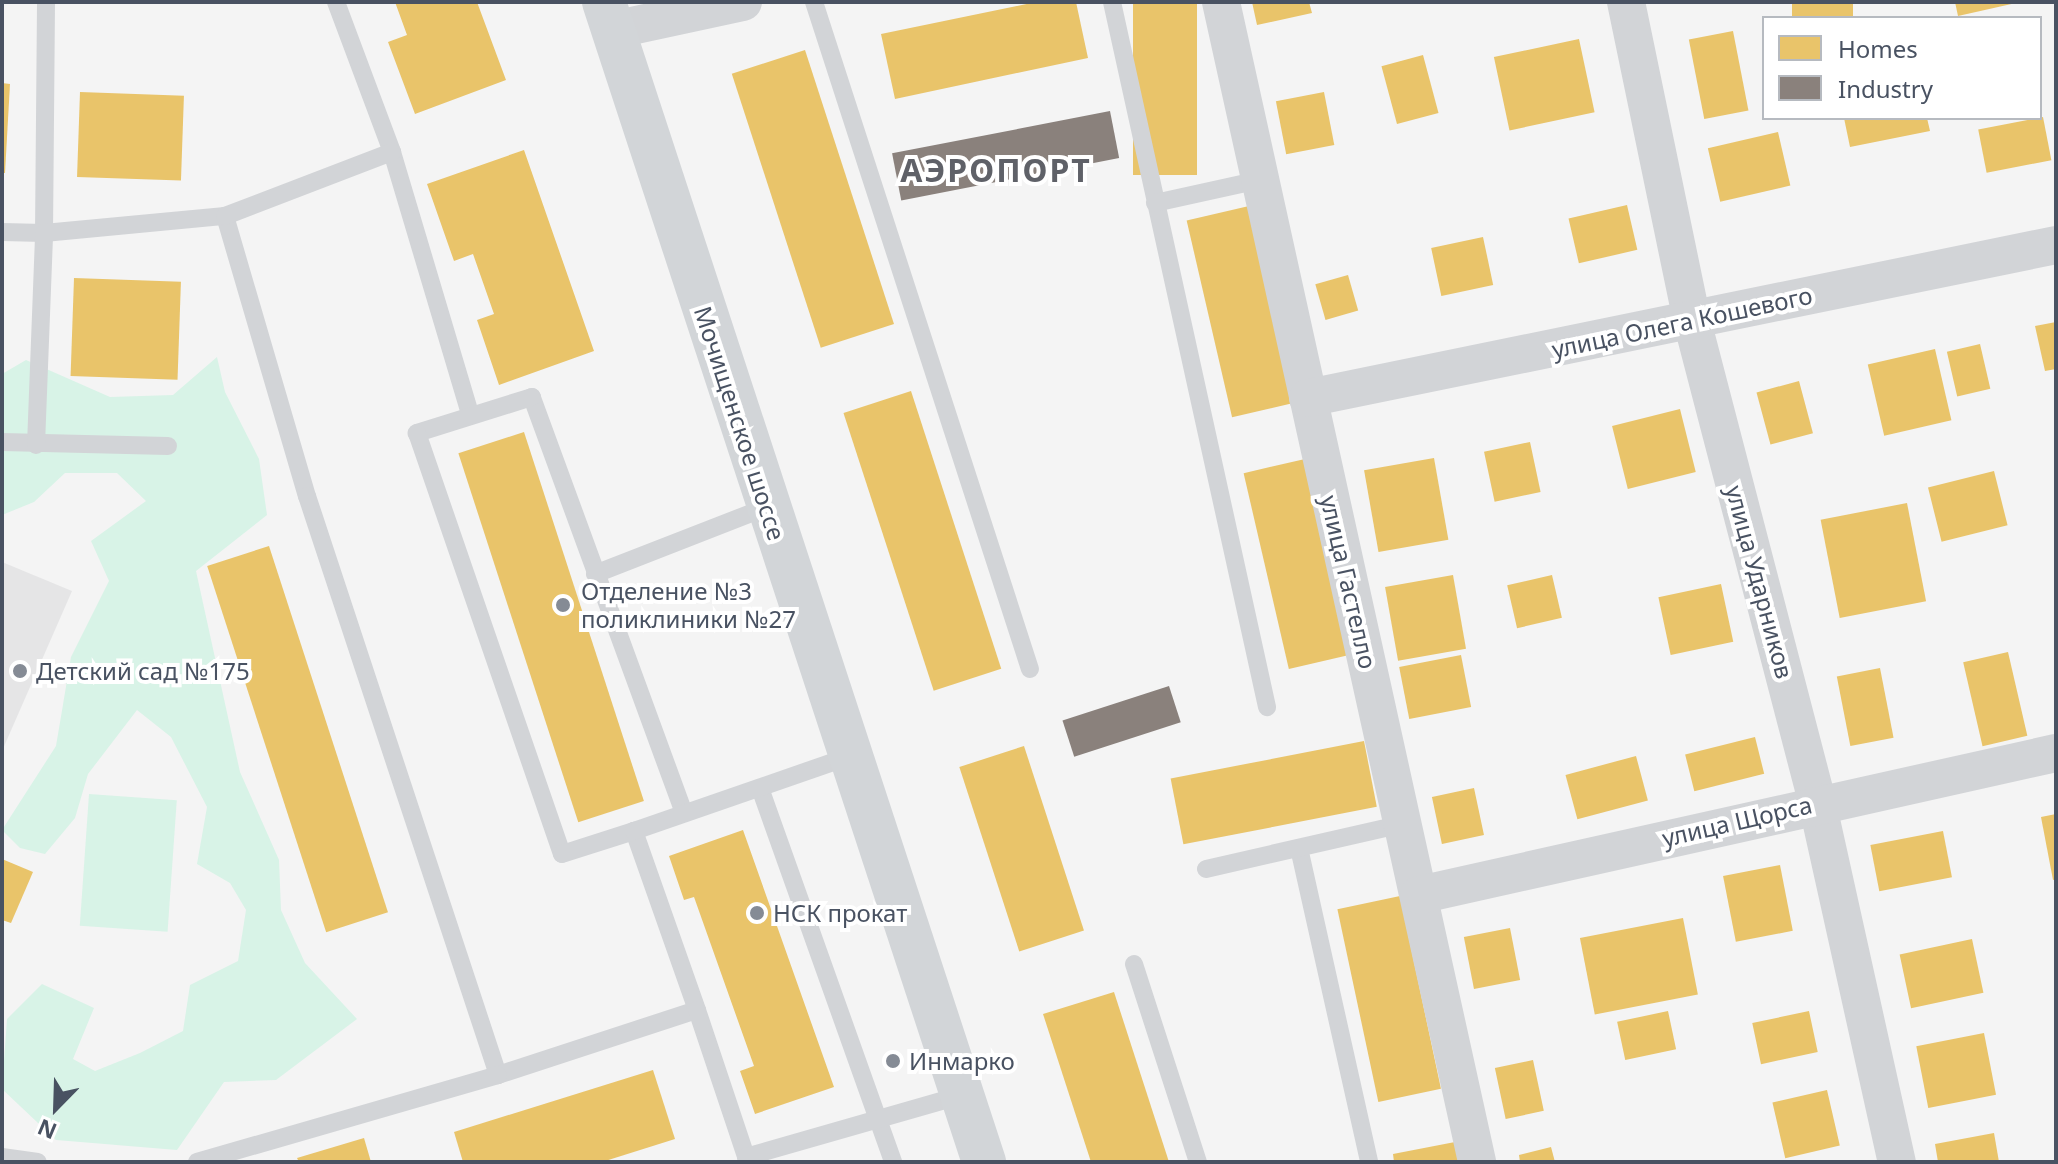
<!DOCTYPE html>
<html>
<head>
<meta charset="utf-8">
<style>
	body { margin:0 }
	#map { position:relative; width:2058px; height:1164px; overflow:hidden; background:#f4f4f4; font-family:"Noto Sans",sans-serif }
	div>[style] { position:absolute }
	.education>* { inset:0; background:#e5e5e6 }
	.green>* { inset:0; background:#d8f3e7; transform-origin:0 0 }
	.homes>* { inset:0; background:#e9c46a; transform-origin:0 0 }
	.industry>* { inset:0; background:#8a817c; transform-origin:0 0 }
	.lane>* { height:18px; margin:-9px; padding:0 9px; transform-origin:9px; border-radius:9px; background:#d2d4d7 }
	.street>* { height:38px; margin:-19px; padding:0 19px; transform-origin:19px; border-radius:19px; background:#d2d4d7 }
	.secondary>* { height:44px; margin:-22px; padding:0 22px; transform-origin:22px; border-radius:22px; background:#d2d5d8 }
	.dots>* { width:22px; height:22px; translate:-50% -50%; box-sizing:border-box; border:4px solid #fff; border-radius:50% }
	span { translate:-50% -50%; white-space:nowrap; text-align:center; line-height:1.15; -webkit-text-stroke:8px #fff; paint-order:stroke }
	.street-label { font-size:24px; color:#495262 }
	.poi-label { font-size:24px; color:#495262 }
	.left { translate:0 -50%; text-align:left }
	.district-label { font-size:32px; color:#5f6168; font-weight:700; letter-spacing:2px }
	.frame { position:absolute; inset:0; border:4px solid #495262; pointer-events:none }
	.legend { position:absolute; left:1762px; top:16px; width:280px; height:104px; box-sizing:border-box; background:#fff; border:2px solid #b6bac0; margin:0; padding:10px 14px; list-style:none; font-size:24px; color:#495262 }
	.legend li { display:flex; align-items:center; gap:16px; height:40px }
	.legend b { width:40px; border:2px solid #b6bac0 }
	.north { position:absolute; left:16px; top:1068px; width:80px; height:80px; -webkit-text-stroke:6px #fff; paint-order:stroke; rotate:203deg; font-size:22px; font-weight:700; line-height:32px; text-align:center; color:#495262 }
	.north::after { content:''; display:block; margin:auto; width:28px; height:36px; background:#495262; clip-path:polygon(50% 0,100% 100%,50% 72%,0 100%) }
</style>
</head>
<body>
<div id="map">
	<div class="education">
		<div style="clip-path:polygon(2px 562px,72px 591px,2px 751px)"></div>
	</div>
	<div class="green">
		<div style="clip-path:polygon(217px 357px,225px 392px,259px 459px,267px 515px,196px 571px,240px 772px,279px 860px,281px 910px,305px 963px,357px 1019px,276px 1080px,224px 1082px,177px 1150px,56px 1140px,2px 1089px,7px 1019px,42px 984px,94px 1008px,73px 1059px,95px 1071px,140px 1053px,183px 1031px,190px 985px,238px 961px,246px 910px,230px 883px,197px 864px,207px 807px,171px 737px,137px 710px,88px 774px,75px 818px,45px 854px,20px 848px,2px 830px,56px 746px,71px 657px,109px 581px,91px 541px,146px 501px,117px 473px,65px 473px,34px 502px,2px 515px,2px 374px,26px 360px,110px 397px,173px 395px)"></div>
		<div style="left:89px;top:794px;width:88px;height:132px;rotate:4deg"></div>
	</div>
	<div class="homes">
		<div style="clip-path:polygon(395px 2px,477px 2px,506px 80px,415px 114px,388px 42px,407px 35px)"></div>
		<div style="clip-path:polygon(1036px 2px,1076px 2px,1088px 58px,895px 99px,881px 34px)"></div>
		<div style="left:1133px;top:2px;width:64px;height:173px"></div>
		<div style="clip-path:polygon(1252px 2px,1309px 2px,1312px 13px,1257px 25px)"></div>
		<div style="left:1792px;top:2px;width:61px;height:16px"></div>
		<div style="clip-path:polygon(1955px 2px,2016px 2px,2016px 3px,1958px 16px)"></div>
		<div style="left:1733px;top:31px;width:81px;height:45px;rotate:79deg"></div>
		<div style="left:1579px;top:39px;width:75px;height:87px;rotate:78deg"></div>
		<div style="left:805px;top:50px;width:288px;height:77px;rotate:72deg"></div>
		<div style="left:1423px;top:55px;width:60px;height:43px;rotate:75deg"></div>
		<div style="clip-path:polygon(2px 83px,10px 84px,5px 173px,2px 173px)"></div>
		<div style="left:80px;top:92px;width:104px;height:85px;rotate:2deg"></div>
		<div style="left:1324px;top:92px;width:54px;height:49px;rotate:79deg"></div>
		<div style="left:2043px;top:117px;width:44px;height:66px;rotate:79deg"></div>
		<div style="clip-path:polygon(1844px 118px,1927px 118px,1930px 131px,1850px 147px)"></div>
		<div style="left:1778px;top:132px;width:55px;height:72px;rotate:77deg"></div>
		<div style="clip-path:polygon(524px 150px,594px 351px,499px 385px,477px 320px,494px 314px,473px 254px,454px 261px,427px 184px)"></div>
		<div style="left:1627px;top:205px;width:46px;height:60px;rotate:77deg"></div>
		<div style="left:1249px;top:206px;width:202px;height:64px;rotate:77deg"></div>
		<div style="left:1483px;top:237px;width:49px;height:53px;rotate:78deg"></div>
		<div style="left:1348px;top:275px;width:37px;height:34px;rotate:74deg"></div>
		<div style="left:74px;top:278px;width:107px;height:98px;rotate:2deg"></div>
		<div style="clip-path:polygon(2056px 322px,2056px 369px,2045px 371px,2035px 326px)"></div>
		<div style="left:1980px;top:344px;width:46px;height:34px;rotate:77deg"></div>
		<div style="left:1935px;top:349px;width:73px;height:69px;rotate:77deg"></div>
		<div style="left:1799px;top:381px;width:54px;height:44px;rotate:75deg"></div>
		<div style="left:911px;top:391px;width:292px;height:71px;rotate:72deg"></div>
		<div style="left:1680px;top:409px;width:65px;height:70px;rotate:76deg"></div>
		<div style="left:524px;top:432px;width:388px;height:69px;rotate:72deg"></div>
		<div style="left:1530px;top:442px;width:51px;height:47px;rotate:78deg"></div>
		<div style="left:1434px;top:458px;width:83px;height:71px;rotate:80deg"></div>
		<div style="left:1305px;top:459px;width:201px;height:63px;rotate:77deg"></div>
		<div style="left:1994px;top:471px;width:56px;height:68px;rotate:76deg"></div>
		<div style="left:1907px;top:503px;width:100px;height:88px;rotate:79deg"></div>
		<div style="left:269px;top:546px;width:385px;height:65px;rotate:72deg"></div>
		<div style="left:1453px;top:575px;width:75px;height:69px;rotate:80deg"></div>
		<div style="left:1552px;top:575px;width:44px;height:46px;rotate:77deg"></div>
		<div style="left:1721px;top:584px;width:59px;height:64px;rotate:78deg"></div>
		<div style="left:2008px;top:652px;width:86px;height:46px;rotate:77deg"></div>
		<div style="left:1461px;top:655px;width:53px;height:63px;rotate:79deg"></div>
		<div style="left:1880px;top:668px;width:71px;height:44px;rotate:79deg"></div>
		<div style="left:1755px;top:737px;width:38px;height:72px;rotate:76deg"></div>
		<div style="left:1364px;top:741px;width:67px;height:197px;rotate:79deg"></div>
		<div style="left:1024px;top:746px;width:194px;height:68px;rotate:72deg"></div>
		<div style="left:1636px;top:756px;width:46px;height:73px;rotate:75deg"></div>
		<div style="left:1474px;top:788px;width:48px;height:43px;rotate:78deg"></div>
		<div style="clip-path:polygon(2056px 814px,2056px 879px,2053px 880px,2041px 817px)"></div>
		<div style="clip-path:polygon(743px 830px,834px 1087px,755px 1114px,740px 1071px,754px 1066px,694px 897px,684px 900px,669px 856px)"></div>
		<div style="left:1943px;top:831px;width:47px;height:74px;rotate:79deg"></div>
		<div style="clip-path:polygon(2px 859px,33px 872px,11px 923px,2px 920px)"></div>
		<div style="left:1780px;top:865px;width:67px;height:58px;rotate:79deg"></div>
		<div style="left:1400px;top:896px;width:197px;height:64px;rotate:78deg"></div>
		<div style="left:1683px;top:918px;width:78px;height:105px;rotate:79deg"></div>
		<div style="left:1510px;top:928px;width:53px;height:47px;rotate:79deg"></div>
		<div style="left:1972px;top:939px;width:55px;height:74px;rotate:78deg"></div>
		<div style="clip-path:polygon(1114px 992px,1169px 1162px,1091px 1162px,1043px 1014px)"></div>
		<div style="left:1668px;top:1011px;width:39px;height:52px;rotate:78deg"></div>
		<div style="left:1809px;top:1011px;width:42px;height:58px;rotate:78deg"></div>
		<div style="left:1984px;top:1033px;width:63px;height:69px;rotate:79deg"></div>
		<div style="left:1533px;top:1060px;width:52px;height:39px;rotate:78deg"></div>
		<div style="clip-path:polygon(653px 1070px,675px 1139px,602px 1162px,463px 1162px,454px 1132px)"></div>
		<div style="left:1827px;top:1090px;width:57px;height:56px;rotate:77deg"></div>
		<div style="clip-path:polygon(1994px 1133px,1999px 1162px,1938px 1162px,1935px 1144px)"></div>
		<div style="clip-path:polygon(364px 1138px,371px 1162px,299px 1162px,297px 1158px)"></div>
		<div style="clip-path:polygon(1455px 1142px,1460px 1162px,1394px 1162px,1393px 1154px)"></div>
		<div style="clip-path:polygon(1551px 1147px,1555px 1162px,1520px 1162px,1519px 1155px)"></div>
	</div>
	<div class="industry">
		<div style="left:1110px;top:111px;width:48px;height:222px;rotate:79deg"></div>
		<div style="left:1169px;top:686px;width:38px;height:112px;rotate:72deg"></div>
	</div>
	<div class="lane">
		<div style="left:336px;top:2px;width:160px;rotate:69.5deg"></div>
		<div style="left:392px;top:152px;width:273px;rotate:73.4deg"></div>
		<div style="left:814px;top:2px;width:701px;rotate:72.06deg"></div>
		<div style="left:1112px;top:2px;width:722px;rotate:77.6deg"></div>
		<div style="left:1155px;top:203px;width:107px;rotate:-12.4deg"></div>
		<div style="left:225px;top:216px;width:292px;rotate:73.7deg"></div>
		<div style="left:307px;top:496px;width:610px;rotate:71.74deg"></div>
		<div style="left:498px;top:1075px;width:209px;rotate:-18.1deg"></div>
		<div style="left:697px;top:1010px;width:190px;rotate:-109.4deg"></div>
		<div style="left:2px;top:232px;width:42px;rotate:1.4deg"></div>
		<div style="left:44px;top:233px;width:231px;rotate:-89.5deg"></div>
		<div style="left:2px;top:442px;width:166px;rotate:1.4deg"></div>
		<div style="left:36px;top:445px;width:212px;rotate:-87.8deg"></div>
		<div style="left:44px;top:233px;width:182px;rotate:-5.4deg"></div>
		<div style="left:225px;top:216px;width:179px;rotate:-21deg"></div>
		<div style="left:595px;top:574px;width:185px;rotate:-21.3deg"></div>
		<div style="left:760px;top:788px;width:397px;rotate:70.4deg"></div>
		<div style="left:684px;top:813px;width:443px;rotate:-110.1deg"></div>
		<div style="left:532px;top:397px;width:121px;rotate:162.6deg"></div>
		<div style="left:417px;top:433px;width:445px;rotate:71deg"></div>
		<div style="left:562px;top:854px;width:76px;rotate:-17.7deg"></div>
		<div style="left:634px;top:831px;width:230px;rotate:-19.1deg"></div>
		<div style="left:1299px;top:848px;width:322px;rotate:77.4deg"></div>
		<div style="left:1206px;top:869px;width:202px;rotate:-12.9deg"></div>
		<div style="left:1134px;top:964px;width:208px;rotate:72.1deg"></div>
		<div style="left:697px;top:1010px;width:160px;rotate:71.5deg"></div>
		<div style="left:2px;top:1157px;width:36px;rotate:8deg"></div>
		<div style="left:746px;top:1157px;width:225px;rotate:-16deg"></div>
		<div style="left:197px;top:1162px;width:313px;rotate:-16.1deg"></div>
	</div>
	<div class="street">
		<div style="left:1221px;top:2px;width:1188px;rotate:77.55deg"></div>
		<div style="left:1626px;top:2px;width:326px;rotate:78.3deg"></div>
		<div style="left:1692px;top:321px;width:497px;rotate:75.4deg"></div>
		<div style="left:1817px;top:802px;width:369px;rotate:77.5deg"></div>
		<div style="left:613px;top:30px;width:133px;rotate:-12.2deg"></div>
		<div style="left:1308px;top:398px;width:763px;rotate:-11.56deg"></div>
		<div style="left:1419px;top:895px;width:653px;rotate:-12.57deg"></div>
	</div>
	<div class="secondary">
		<div style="left:604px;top:2px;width:1221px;rotate:71.86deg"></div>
	</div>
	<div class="dots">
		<div style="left:563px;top:605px;background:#858b95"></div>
		<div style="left:20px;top:671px;background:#858b95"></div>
		<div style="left:757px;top:913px;background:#858b95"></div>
		<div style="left:893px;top:1061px;background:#858b95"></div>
	</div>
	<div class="street-label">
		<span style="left:1682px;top:322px;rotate:-12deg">улица Олега Кошевого</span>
		<span style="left:740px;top:423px;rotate:72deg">Мочищенское шоссе</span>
		<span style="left:1349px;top:582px;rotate:77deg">улица Гастелло</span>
		<span style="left:1760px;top:582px;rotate:75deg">улица Ударников</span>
		<span style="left:1737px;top:821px;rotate:-13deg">улица Щорса</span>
	</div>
	<div class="poi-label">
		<span class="left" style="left:581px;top:605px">Отделение №3<br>поликлиники №27</span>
		<span class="left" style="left:36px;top:671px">Детский сад №175</span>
		<span class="left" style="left:773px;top:913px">НСК прокат</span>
		<span class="left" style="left:909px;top:1061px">Инмарко</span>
	</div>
	<div class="district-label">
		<span style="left:996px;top:170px">АЭРОПОРТ</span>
	</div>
	<div class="frame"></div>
	<ul class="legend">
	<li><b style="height:22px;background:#e9c46a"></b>Homes</li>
	<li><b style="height:22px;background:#8a817c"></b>Industry</li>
	</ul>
	<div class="north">N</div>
</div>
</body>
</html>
